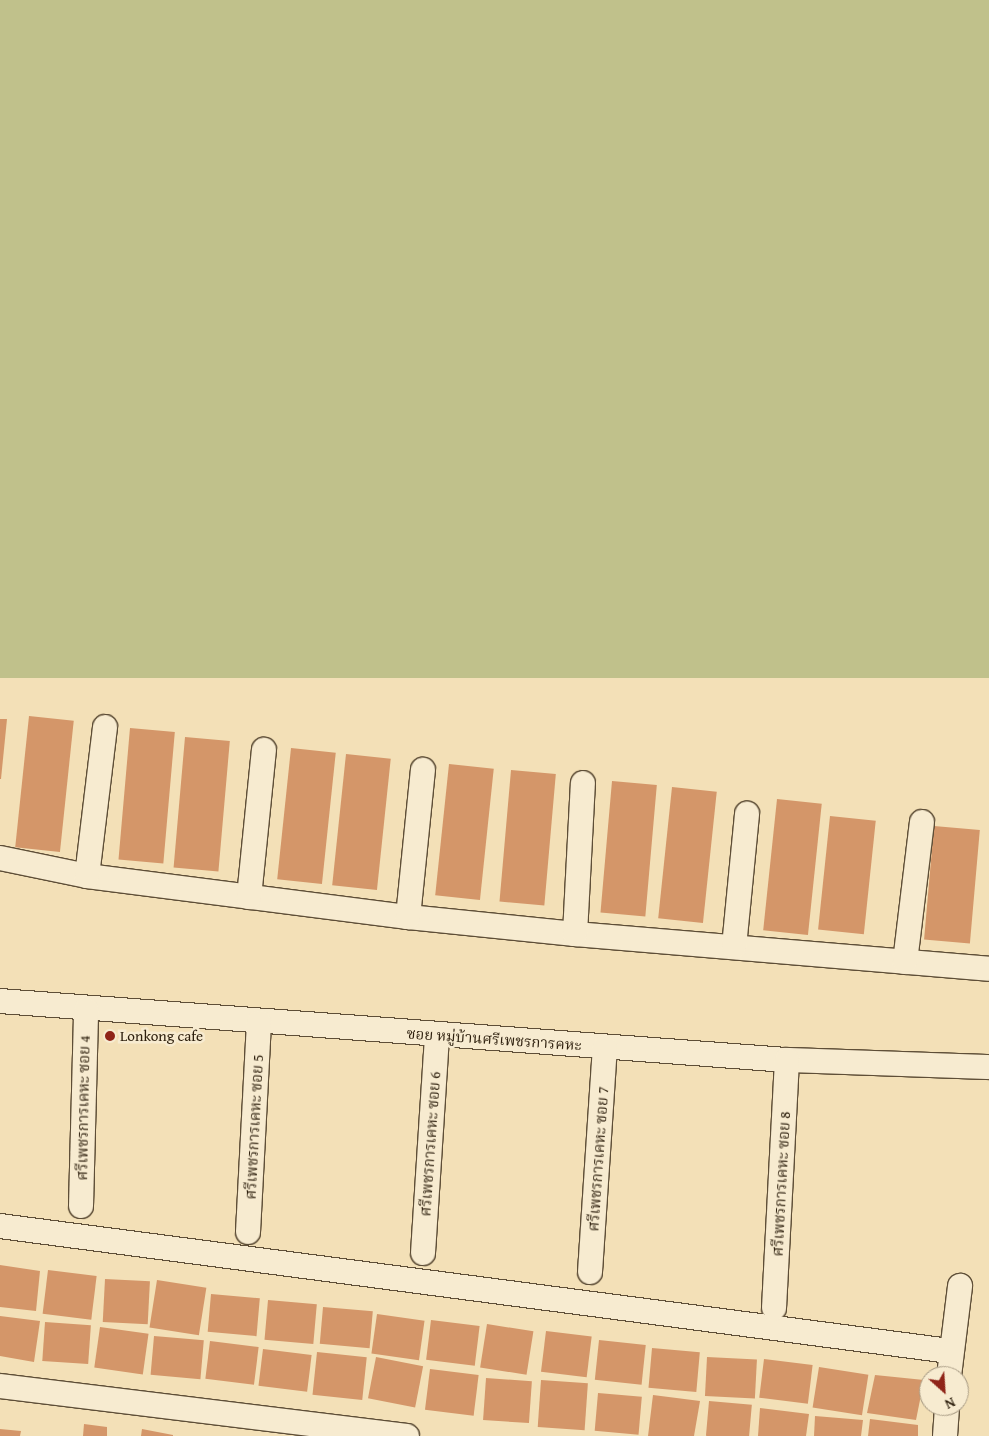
<!DOCTYPE html>
<html>
<head>
<meta charset="utf-8">
<style>
	body { margin:0 }
	#map { position:relative; width:989px; height:1436px; overflow:hidden; background:#f3e0b7; font-family:"Gentium Book Plus","Noto Serif Thai",serif }
	div>[style] { position:absolute }
	.green>* { inset:0; background:#c0c18b; transform-origin:0 0 }
	.building>* { inset:0; background:#d49669; transform-origin:0 0 }
	.roads { filter:drop-shadow(1px 0 #5e4e37) drop-shadow(-1px 0 #5e4e37) drop-shadow(0 1px #5e4e37) drop-shadow(0 -1px #5e4e37) }
	.street>* { height:24px; margin:-12px; padding:0 12px; transform-origin:12px; border-radius:12px; background:#f7ebd0 }
	.dots>* { width:14px; height:14px; translate:-50% -50%; box-sizing:border-box; border:2px solid #f7ebd0; border-radius:50% }
	span { translate:-50% -50%; white-space:nowrap; text-align:center; line-height:1.15; -webkit-text-stroke:5px #f7ebd0; paint-order:stroke }
	.poi-label { font-size:15px; color:#2c1e0c }
	.left { translate:0 -50%; text-align:left }
	.street-label { font-size:15px; color:#2c1e0c }
	.north { position:absolute; left:919px; top:1366px; width:50px; height:50px; box-sizing:border-box; background:#f7ebd0; border:1px solid #a69982; border-radius:50%; rotate:154deg; font-size:14px; font-weight:700; line-height:20px; text-align:center; color:#2c1e0c }
	.north::after { content:''; display:block; margin:auto; width:18px; height:22px; background:#8f2418; clip-path:polygon(50% 0,100% 100%,50% 72%,0 100%) }
</style>
</head>
<body>
<div id="map">
	<div class="green">
		<div style="left:0;top:0;width:989px;height:678px"></div>
	</div>
	<div class="building">
		<div style="left:29px;top:716px;width:45px;height:132px;rotate:6deg"></div>
		<div style="clip-path:polygon(0 719px,7px 719px,1px 779px,0 779px)"></div>
		<div style="left:130px;top:728px;width:45px;height:132px;rotate:5deg"></div>
		<div style="left:185px;top:737px;width:45px;height:131px;rotate:5deg"></div>
		<div style="left:291px;top:748px;width:45px;height:132px;rotate:6deg"></div>
		<div style="left:346px;top:754px;width:45px;height:132px;rotate:6deg"></div>
		<div style="left:449px;top:764px;width:45px;height:132px;rotate:6deg"></div>
		<div style="left:511px;top:770px;width:45px;height:132px;rotate:5deg"></div>
		<div style="left:612px;top:781px;width:45px;height:132px;rotate:5deg"></div>
		<div style="left:672px;top:787px;width:45px;height:132px;rotate:6deg"></div>
		<div style="left:777px;top:799px;width:45px;height:132px;rotate:6deg"></div>
		<div style="left:830px;top:816px;width:46px;height:114px;rotate:6deg"></div>
		<div style="left:934px;top:826px;width:46px;height:114px;rotate:5deg"></div>
		<div style="clip-path:polygon(0 1265px,40px 1271px,36px 1311px,0 1307px)"></div>
		<div style="left:48px;top:1270px;width:49px;height:44px;rotate:7deg"></div>
		<div style="left:105px;top:1279px;width:45px;height:43px;rotate:3deg"></div>
		<div style="left:157px;top:1280px;width:50px;height:48px;rotate:9deg"></div>
		<div style="left:211px;top:1294px;width:49px;height:38px;rotate:5deg"></div>
		<div style="left:268px;top:1300px;width:49px;height:40px;rotate:5deg"></div>
		<div style="left:323px;top:1307px;width:50px;height:37px;rotate:5deg"></div>
		<div style="left:377px;top:1314px;width:48px;height:40px;rotate:8deg"></div>
		<div style="clip-path:polygon(0 1316px,40px 1321px,34px 1362px,0 1356px)"></div>
		<div style="left:431px;top:1320px;width:49px;height:40px;rotate:7deg"></div>
		<div style="left:45px;top:1322px;width:46px;height:39px;rotate:4deg"></div>
		<div style="left:487px;top:1324px;width:47px;height:44px;rotate:9deg"></div>
		<div style="left:100px;top:1327px;width:49px;height:41px;rotate:8deg"></div>
		<div style="left:546px;top:1331px;width:46px;height:41px;rotate:7deg"></div>
		<div style="left:154px;top:1336px;width:50px;height:39px;rotate:5deg"></div>
		<div style="left:599px;top:1340px;width:47px;height:40px;rotate:6deg"></div>
		<div style="left:210px;top:1341px;width:49px;height:38px;rotate:7deg"></div>
		<div style="left:652px;top:1348px;width:48px;height:40px;rotate:5deg"></div>
		<div style="left:263px;top:1349px;width:49px;height:37px;rotate:7deg"></div>
		<div style="left:317px;top:1352px;width:50px;height:43px;rotate:6deg"></div>
		<div style="left:376px;top:1357px;width:48px;height:42px;rotate:11deg"></div>
		<div style="left:707px;top:1357px;width:50px;height:39px;rotate:3deg"></div>
		<div style="left:764px;top:1359px;width:49px;height:39px;rotate:7deg"></div>
		<div style="left:819px;top:1367px;width:50px;height:41px;rotate:9deg"></div>
		<div style="left:430px;top:1369px;width:49px;height:41px;rotate:7deg"></div>
		<div style="clip-path:polygon(875px 1375px,924px 1380px,916px 1420px,867px 1413px)"></div>
		<div style="left:486px;top:1378px;width:46px;height:42px;rotate:4deg"></div>
		<div style="left:541px;top:1380px;width:47px;height:47px;rotate:4deg"></div>
		<div style="left:598px;top:1393px;width:44px;height:38px;rotate:5deg"></div>
		<div style="clip-path:polygon(653px 1395px,700px 1401px,694px 1436px,648px 1436px)"></div>
		<div style="left:709px;top:1401px;width:43px;height:35px;rotate:5deg"></div>
		<div style="clip-path:polygon(760px 1408px,809px 1414px,806px 1436px,758px 1436px)"></div>
		<div style="clip-path:polygon(815px 1416px,863px 1420px,861px 1436px,814px 1436px)"></div>
		<div style="clip-path:polygon(870px 1419px,918px 1425px,918px 1436px,868px 1436px)"></div>
		<div style="clip-path:polygon(84px 1424px,107px 1427px,107px 1436px,83px 1436px)"></div>
		<div style="clip-path:polygon(0 1429px,21px 1431px,20px 1436px,0 1436px)"></div>
		<div style="clip-path:polygon(142px 1429px,173px 1435px,173px 1436px,141px 1436px)"></div>
	</div>
	<div class="roads">
		<div class="street">
			<div style="left:0;top:858px;width:89px;rotate:11.7deg"></div>
			<div style="left:87px;top:876px;width:324px;rotate:7.3deg"></div>
			<div style="left:408px;top:917px;width:168px;rotate:5.8deg"></div>
			<div style="left:575px;top:934px;width:415px;rotate:4.8deg"></div>
			<div style="left:87px;top:876px;width:150px;rotate:-83.1deg"></div>
			<div style="left:249px;top:897px;width:148px;rotate:-84.2deg"></div>
			<div style="left:408px;top:917px;width:148px;rotate:-84.2deg"></div>
			<div style="left:575px;top:934px;width:151px;rotate:-87deg"></div>
			<div style="left:734px;top:947px;width:134px;rotate:-84.4deg"></div>
			<div style="left:905px;top:962px;width:141px;rotate:-83.1deg"></div>
			<div style="left:0;top:1001px;width:789px;rotate:4.29deg"></div>
			<div style="left:787px;top:1060px;width:202px;rotate:2deg"></div>
			<div style="left:81px;top:1206px;width:196px;rotate:-88.5deg"></div>
			<div style="left:0;top:1226px;width:958px;rotate:7.5deg"></div>
			<div style="left:248px;top:1232px;width:210px;rotate:-87deg"></div>
			<div style="left:423px;top:1253px;width:218px;rotate:-86.3deg"></div>
			<div style="left:590px;top:1272px;width:225px;rotate:-86.2deg"></div>
			<div style="left:774px;top:1308px;width:248px;rotate:-87deg"></div>
			<div style="left:949px;top:1376px;width:91px;rotate:-83deg"></div>
			<div style="left:0;top:1386px;width:410px;rotate:7deg"></div>
			<div style="left:945px;top:1436px;width:30px;rotate:-86deg"></div>
		</div>
	</div>
	<div class="dots">
		<div style="left:110px;top:1036px;background:#8f2418"></div>
	</div>
	<div class="poi-label">
		<span class="left" style="left:120px;top:1036px">Lonkong cafe</span>
	</div>
	<div class="street-label">
		<span style="left:494px;top:1039px;rotate:4deg">ซอย หมู่บ้านศรีเพชรการคหะ</span>
		<span style="left:83px;top:1108px;rotate:-89deg">ศรีเพชรการเคหะ ซอย 4</span>
		<span style="left:254px;top:1127px;rotate:-87deg">ศรีเพชรการเคหะ ซอย 5</span>
		<span style="left:430px;top:1144px;rotate:-86deg">ศรีเพชรการเคหะ ซอย 6</span>
		<span style="left:598px;top:1159px;rotate:-86deg">ศรีเพชรการเคหะ ซอย 7</span>
		<span style="left:781px;top:1184px;rotate:-87deg">ศรีเพชรการเคหะ ซอย 8</span>
	</div>
	<div class="north">N</div>
</div>
</body>
</html>
